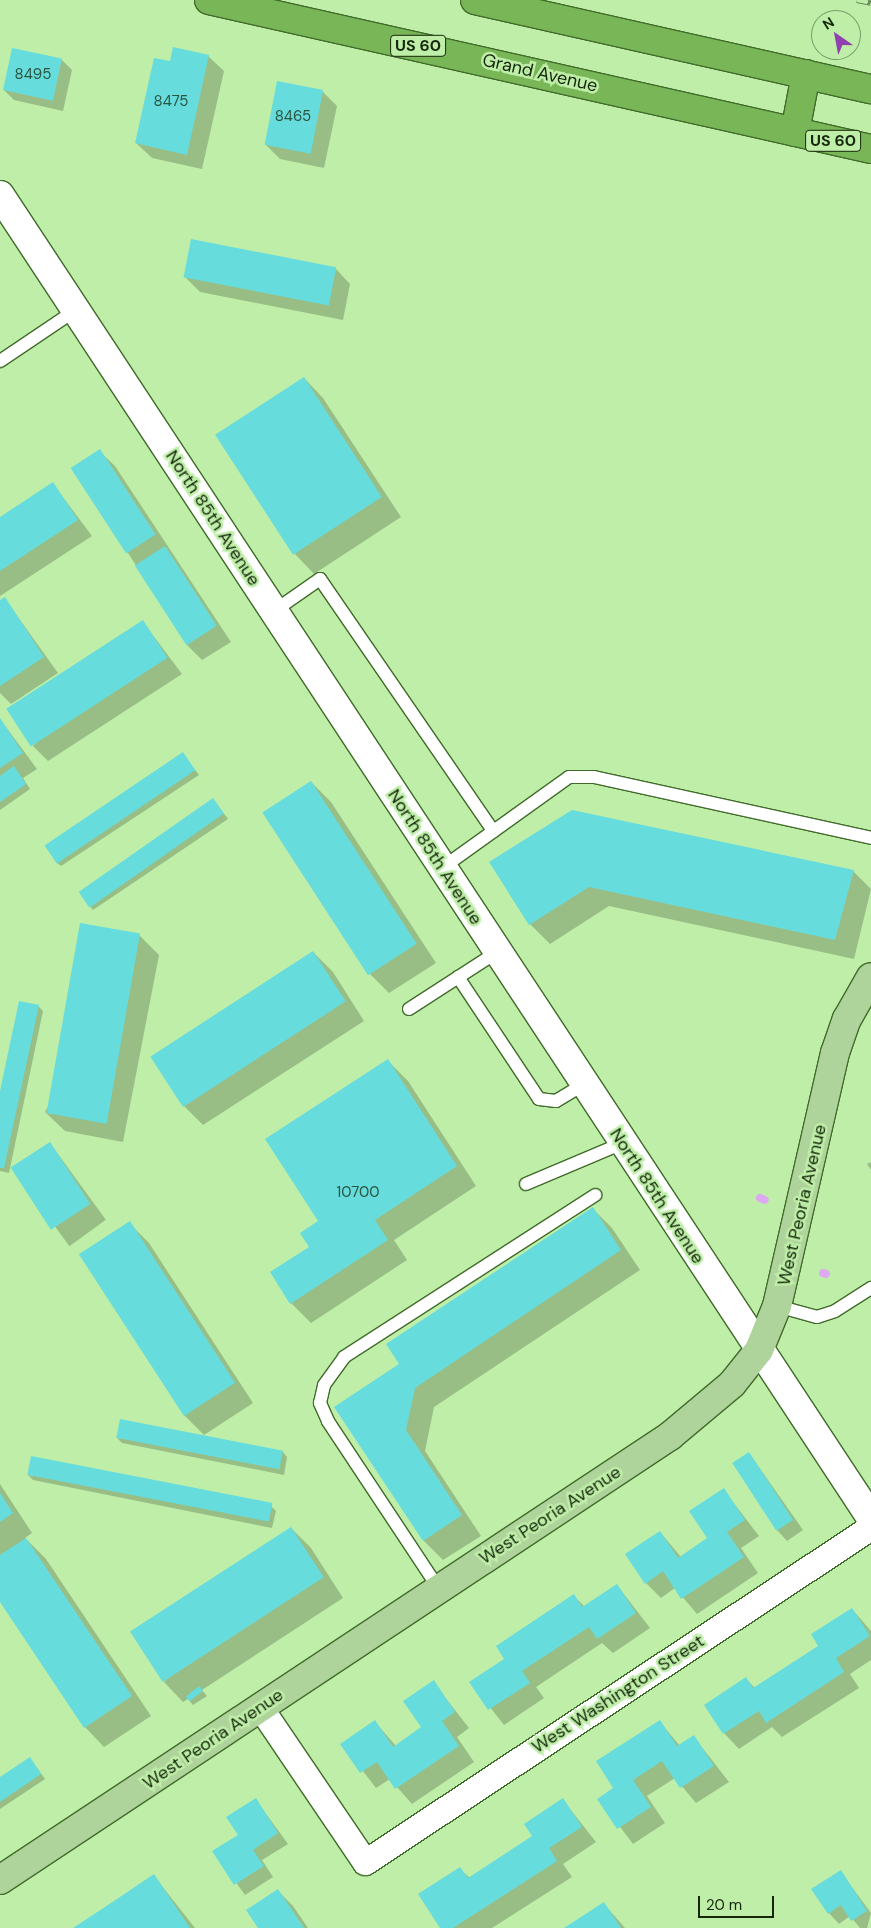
<!DOCTYPE html>
<html>
<head>
<meta charset="utf-8">
<style>
	body { margin:0 }
	#map { position:relative; width:871px; height:1928px; overflow:hidden; background:#beeea8; font-family:"DM Sans",sans-serif }
	div>[style] { position:absolute }
	.shadow>* { inset:0; background:#0003; transform-origin:0 0 }
	.stream>* { height:8px; margin:-4px; padding:0 4px; transform-origin:4px; border-radius:4px; background:#dea9f3 }
	.building>* { inset:0; background:#67dcdd; transform-origin:0 0 }
	.roads { filter:drop-shadow(1px 0 #416b2a) drop-shadow(-1px 0 #416b2a) drop-shadow(0 1px #416b2a) drop-shadow(0 -1px #416b2a) }
	.lane>* { height:12px; margin:-6px; padding:0 6px; transform-origin:6px; border-radius:6px; background:#fff }
	.street>* { height:25px; margin:-12.5px; padding:0 12.5px; transform-origin:12.5px; border-radius:12.5px; background:#fff }
	.secondary>* { height:28px; margin:-14px; padding:0 14px; transform-origin:14px; border-radius:14px; background:#fff }
	.primary>* { height:28px; margin:-14px; padding:0 14px; transform-origin:14px; border-radius:14px; background:#aed39b }
	.highway>* { height:28px; margin:-14px; padding:0 14px; transform-origin:14px; border-radius:14px; background:#78b658 }
	.rail>* { height:5.5px; margin-top:-2.75px; transform-origin:0; background:repeating-linear-gradient(90deg,#beeea8 0 11px,#678858 0 22px); box-sizing:border-box; border-block:1px solid #678858 }
	span { translate:-50% -50%; white-space:nowrap; text-align:center; line-height:1.15; -webkit-text-stroke:5px #beeea8; paint-order:stroke }
	.number-label { font-size:15px; color:#2a5540 }
	.number-label span { -webkit-text-stroke-width:0 }
	.shield-label span { padding:1px 4px; background:#beeea8; border:1px solid; border-radius:4px; -webkit-text-stroke-width:0 }
	.shield-label { font-size:16px; color:#16280c; font-weight:700 }
	.street-label { font-size:18px; color:#16280c }
	.north { position:absolute; left:811px; top:10px; width:50px; height:50px; box-sizing:border-box; background:#beeea8; border:1px solid #7b9f6a; border-radius:50%; rotate:327deg; font-size:14px; font-weight:700; line-height:20px; text-align:center; color:#16280c }
	.north::after { content:''; display:block; margin:auto; width:18px; height:22px; background:#9140af; clip-path:polygon(50% 0,100% 100%,50% 72%,0 100%) }
	.scale { position:absolute; left:698px; top:1896px; width:76px; height:22px; box-sizing:border-box; border:2px solid #16280c; border-top:0; padding-left:6px; font-size:15px; line-height:18px; white-space:nowrap; color:#16280c; -webkit-text-stroke:4px #beeea8; paint-order:stroke }
</style>
</head>
<body>
<div id="map">
	<div class="shadow">
		<div style="clip-path:polygon(13px 50px,62px 60px,72px 70px,63px 111px,14px 100px,4px 90px)"></div>
		<div style="clip-path:polygon(208px 56px,224px 71px,202px 169px,152px 158px,136px 143px,171px 63px)"></div>
		<div style="clip-path:polygon(322px 91px,337px 106px,324px 168px,280px 159px,265px 144px)"></div>
		<div style="clip-path:polygon(335px 268px,350px 284px,343px 320px,200px 292px,184px 276px)"></div>
		<div style="clip-path:polygon(304px 378px,323px 398px,401px 517px,314px 574px,295px 554px)"></div>
		<div style="clip-path:polygon(99px 451px,115px 466px,231px 642px,202px 660px,187px 645px,128px 553px)"></div>
		<div style="clip-path:polygon(53px 484px,92px 536px,0 596px,0 518px)"></div>
		<div style="clip-path:polygon(5px 599px,58px 673px,11px 704px,0 693px,0 601px)"></div>
		<div style="clip-path:polygon(143px 622px,182px 674px,48px 761px,33px 746px)"></div>
		<div style="clip-path:polygon(0 719px,37px 769px,23px 778px,30px 789px,0 810px)"></div>
		<div style="clip-path:polygon(183px 754px,199px 775px,61px 866px,56px 862px,46px 846px)"></div>
		<div style="clip-path:polygon(311px 782px,331px 802px,436px 963px,389px 993px,369px 973px,264px 813px)"></div>
		<div style="clip-path:polygon(213px 799px,228px 819px,93px 910px,89px 905px)"></div>
		<div style="clip-path:polygon(572px 811px,853px 871px,871px 889px,854px 959px,609px 906px,550px 944px,530px 924px)"></div>
		<div style="clip-path:polygon(139px 935px,159px 955px,123px 1142px,65px 1131px,45px 1112px)"></div>
		<div style="clip-path:polygon(313px 952px,333px 972px,364px 1021px,203px 1125px,184px 1106px,152px 1057px)"></div>
		<div style="clip-path:polygon(38px 1006px,43px 1011px,9px 1173px,0 1171px,0 1097px)"></div>
		<div style="clip-path:polygon(388px 1061px,408px 1081px,476px 1186px,394px 1240px,407px 1260px,311px 1323px,291px 1303px)"></div>
		<div style="left:50px;top:1143px;width:95px;height:45px;rotate:54deg"></div>
		<div style="clip-path:polygon(871px 1162px,871px 1170px,867px 1164px)"></div>
		<div style="clip-path:polygon(592px 1208px,612px 1228px,640px 1270px,434px 1407px,425px 1451px,481px 1536px,443px 1560px,424px 1541px,336px 1407px,401px 1364px)"></div>
		<div style="clip-path:polygon(129px 1223px,149px 1243px,253px 1403px,204px 1435px,184px 1415px)"></div>
		<div style="clip-path:polygon(117px 1438px,283px 1452px,287px 1457px,284px 1475px,122px 1443px)"></div>
		<div style="clip-path:polygon(749px 1453px,803px 1530px,787px 1541px,777px 1530px)"></div>
		<div style="clip-path:polygon(28px 1475px,271px 1506px,276px 1511px,272px 1528px,33px 1480px)"></div>
		<div style="clip-path:polygon(0 1484px,32px 1533px,25px 1538px,46px 1559px,151px 1716px,104px 1747px,85px 1727px,0 1599px)"></div>
		<div style="clip-path:polygon(723px 1489px,759px 1536px,741px 1548px,758px 1573px,697px 1614px,675px 1588px,661px 1598px,646px 1583px,660px 1532px,681px 1557px,709px 1539px)"></div>
		<div style="clip-path:polygon(291px 1528px,311px 1548px,343px 1598px,202px 1690px,207px 1696px,193px 1705px,188px 1699px,183px 1702px,164px 1682px)"></div>
		<div style="clip-path:polygon(617px 1585px,650px 1628px,613px 1653px,602px 1643px,536px 1687px,544px 1698px,504px 1725px,471px 1683px,506px 1659px,574px 1596px,585px 1607px)"></div>
		<div style="clip-path:polygon(852px 1609px,871px 1631px,871px 1660px,850px 1674px,859px 1688px,782px 1737px,772px 1727px,739px 1749px,724px 1733px,746px 1679px,755px 1688px,820px 1646px)"></div>
		<div style="clip-path:polygon(433px 1682px,469px 1728px,457px 1737px,474px 1762px,412px 1804px,390px 1779px,376px 1788px,342px 1744px,375px 1722px,396px 1746px,422px 1728px)"></div>
		<div style="clip-path:polygon(660px 1722px,680px 1746px,694px 1737px,729px 1782px,696px 1803px,675px 1778px,647px 1796px,665px 1823px,633px 1844px,599px 1799px,615px 1788px)"></div>
		<div style="clip-path:polygon(30px 1758px,45px 1779px,0 1809px,0 1779px)"></div>
		<div style="clip-path:polygon(256px 1800px,288px 1844px,262px 1860px,273px 1877px,245px 1895px,214px 1852px,239px 1835px)"></div>
		<div style="clip-path:polygon(563px 1800px,596px 1842px,563px 1864px,572px 1877px,492px 1928px,441px 1928px,460px 1869px,470px 1878px,534px 1837px)"></div>
		<div style="clip-path:polygon(840px 1871px,871px 1913px,867px 1928px,860px 1928px,850px 1916px,839px 1924px,829px 1913px)"></div>
		<div style="clip-path:polygon(154px 1876px,195px 1928px,75px 1928px)"></div>
		<div style="clip-path:polygon(278px 1891px,293px 1906px,308px 1928px,260px 1928px)"></div>
		<div style="clip-path:polygon(604px 1904px,625px 1928px,567px 1928px)"></div>
	</div>
	<div class="stream">
		<div style="left:760px;top:1198px;width:5px;rotate:22deg"></div>
		<div style="left:823px;top:1273px;width:3px;rotate:18deg"></div>
	</div>
	<div class="building">
		<div style="clip-path:polygon(173px 47px,209px 55px,187px 155px,135px 143px,154px 58px,170px 61px)"></div>
		<div style="left:12px;top:48px;width:51px;height:43px;rotate:12deg"></div>
		<div style="left:277px;top:81px;width:47px;height:65px;rotate:11deg"></div>
		<div style="left:191px;top:239px;width:148px;height:39px;rotate:11deg"></div>
		<div style="left:304px;top:377px;width:143px;height:106px;rotate:57deg"></div>
		<div style="left:100px;top:449px;width:102px;height:35px;rotate:57deg"></div>
		<div style="clip-path:polygon(53px 482px,78px 520px,0 571px,0 517px)"></div>
		<div style="left:165px;top:546px;width:95px;height:36px;rotate:57deg"></div>
		<div style="clip-path:polygon(5px 597px,44px 657px,0 686px,0 600px)"></div>
		<div style="left:143px;top:620px;width:45px;height:163px;rotate:57deg"></div>
		<div style="clip-path:polygon(0 718px,23px 753px,0 768px)"></div>
		<div style="left:183px;top:752px;width:22px;height:167px;rotate:56deg"></div>
		<div style="clip-path:polygon(14px 766px,26px 784px,0 802px,0 776px)"></div>
		<div style="left:311px;top:781px;width:194px;height:58px;rotate:57deg"></div>
		<div style="left:213px;top:798px;width:19px;height:164px;rotate:55deg"></div>
		<div style="clip-path:polygon(572px 810px,854px 870px,835px 940px,589px 887px,529px 925px,489px 862px)"></div>
		<div style="left:80px;top:923px;width:61px;height:193px;rotate:10deg"></div>
		<div style="left:313px;top:951px;width:60px;height:194px;rotate:57deg"></div>
		<div style="clip-path:polygon(19px 1001px,39px 1005px,4px 1168px,0 1168px,0 1091px)"></div>
		<div style="clip-path:polygon(388px 1059px,457px 1166px,375px 1220px,388px 1240px,290px 1304px,270px 1272px,309px 1247px,300px 1233px,318px 1221px,265px 1139px)"></div>
		<div style="left:50px;top:1142px;width:74px;height:47px;rotate:57deg"></div>
		<div style="clip-path:polygon(593px 1207px,621px 1250px,415px 1388px,406px 1430px,462px 1515px,423px 1541px,334px 1407px,399px 1364px,386px 1344px)"></div>
		<div style="left:130px;top:1221px;width:193px;height:61px;rotate:57deg"></div>
		<div style="left:120px;top:1419px;width:166px;height:19px;rotate:11deg"></div>
		<div style="left:749px;top:1452px;width:81px;height:20px;rotate:57deg"></div>
		<div style="left:31px;top:1456px;width:246px;height:19px;rotate:11deg"></div>
		<div style="clip-path:polygon(724px 1488px,745px 1520px,727px 1532px,744px 1557px,681px 1599px,663px 1571px,645px 1584px,625px 1554px,660px 1531px,678px 1558px,707px 1538px,689px 1511px)"></div>
		<div style="clip-path:polygon(0 1493px,13px 1513px,0 1522px)"></div>
		<div style="left:291px;top:1527px;width:60px;height:192px;rotate:57deg"></div>
		<div style="clip-path:polygon(26px 1538px,132px 1696px,84px 1728px,0 1602px,0 1555px)"></div>
		<div style="clip-path:polygon(617px 1584px,636px 1613px,597px 1639px,589px 1627px,522px 1671px,530px 1683px,488px 1710px,469px 1682px,504px 1659px,496px 1646px,574px 1594px,582px 1607px)"></div>
		<div style="clip-path:polygon(852px 1608px,870px 1636px,836px 1658px,844px 1672px,766px 1723px,759px 1711px,723px 1734px,704px 1705px,746px 1677px,753px 1688px,818px 1646px,811px 1634px)"></div>
		<div style="clip-path:polygon(434px 1680px,455px 1712px,442px 1721px,459px 1746px,395px 1789px,377px 1762px,360px 1773px,340px 1744px,375px 1720px,393px 1747px,421px 1727px,403px 1701px)"></div>
		<div style="left:199px;top:1686px;width:6px;height:17px;rotate:51deg"></div>
		<div style="clip-path:polygon(660px 1720px,677px 1746px,694px 1735px,714px 1766px,680px 1788px,662px 1761px,633px 1780px,651px 1807px,617px 1829px,597px 1799px,613px 1788px,596px 1761px)"></div>
		<div style="clip-path:polygon(30px 1757px,41px 1774px,0 1802px,0 1777px)"></div>
		<div style="clip-path:polygon(256px 1798px,278px 1833px,253px 1850px,264px 1866px,234px 1885px,212px 1851px,238px 1835px,226px 1817px)"></div>
		<div style="clip-path:polygon(563px 1798px,582px 1827px,549px 1848px,557px 1861px,453px 1928px,440px 1928px,418px 1894px,460px 1867px,468px 1878px,532px 1836px,524px 1824px)"></div>
		<div style="clip-path:polygon(841px 1870px,867px 1911px,851px 1921px,841px 1905px,828px 1914px,811px 1889px)"></div>
		<div style="clip-path:polygon(154px 1874px,190px 1928px,73px 1928px,114px 1901px)"></div>
		<div style="clip-path:polygon(278px 1889px,304px 1928px,258px 1928px,246px 1910px)"></div>
		<div style="clip-path:polygon(604px 1902px,621px 1928px,564px 1928px)"></div>
	</div>
	<div class="roads">
		<div class="lane">
			<div style="left:0;top:361px;width:92px;rotate:-33.9deg"></div>
			<div style="left:274px;top:611px;width:56px;rotate:-34.8deg"></div>
			<div style="left:320px;top:579px;width:306px;rotate:55.5deg"></div>
			<div style="left:442px;top:868px;width:156px;rotate:-35.6deg"></div>
			<div style="left:569px;top:777px;width:25px"></div>
			<div style="left:594px;top:777px;width:284px;rotate:12.4deg"></div>
			<div style="left:458px;top:977px;width:146px;rotate:56.4deg"></div>
			<div style="left:539px;top:1099px;width:17px;rotate:7deg"></div>
			<div style="left:556px;top:1101px;width:33px;rotate:-31deg"></div>
			<div style="left:409px;top:1009px;width:105px;rotate:-32.9deg"></div>
			<div style="left:526px;top:1184px;width:105px;rotate:-22.9deg"></div>
			<div style="left:777px;top:1306px;width:41px;rotate:15.4deg"></div>
			<div style="left:817px;top:1317px;width:19px;rotate:-18deg"></div>
			<div style="left:835px;top:1311px;width:43px;rotate:-32.6deg"></div>
			<div style="left:439px;top:1589px;width:201px;rotate:-123.5deg"></div>
			<div style="left:328px;top:1421px;width:20px;rotate:-114deg"></div>
			<div style="left:320px;top:1403px;width:18px;rotate:-77deg"></div>
			<div style="left:324px;top:1385px;width:34px;rotate:-54deg"></div>
			<div style="left:344px;top:1357px;width:299px;rotate:-32.8deg"></div>
		</div>
		<div class="street">
			<div style="left:260px;top:1707px;width:187px;rotate:55.9deg"></div>
			<div style="left:365px;top:1862px;width:607px;rotate:-33.51deg"></div>
		</div>
		<div class="secondary">
			<div style="left:0;top:195px;width:1584px;rotate:56.64deg"></div>
		</div>
		<div class="primary">
			<div style="left:0;top:1880px;width:804px;rotate:-33.53deg"></div>
			<div style="left:670px;top:1436px;width:81px;rotate:-40deg"></div>
			<div style="left:732px;top:1384px;width:43px;rotate:-51.5deg"></div>
			<div style="left:759px;top:1350px;width:48px;rotate:-67.8deg"></div>
			<div style="left:777px;top:1306px;width:260px;rotate:-77.1deg"></div>
			<div style="left:835px;top:1053px;width:36px;rotate:-71deg"></div>
			<div style="left:847px;top:1019px;width:48px;rotate:-60.3deg"></div>
		</div>
		<div class="highway">
			<div style="left:209px;top:0;width:679px;rotate:12.68deg"></div>
			<div style="left:475px;top:0;width:406px;rotate:12.7deg"></div>
			<div style="left:795px;top:132px;width:59px;rotate:-79.3deg"></div>
		</div>
	</div>
	<div class="rail">
		<div style="left:857px;top:0;width:14px;rotate:12deg"></div>
	</div>
	<div class="number-label">
		<span style="left:33px;top:75px">8495</span>
		<span style="left:171px;top:102px">8475</span>
		<span style="left:293px;top:117px">8465</span>
		<span style="left:358px;top:1193px">10700</span>
	</div>
	<div class="shield-label">
		<span style="left:418px;top:46px">US 60</span>
		<span style="left:833px;top:141px">US 60</span>
	</div>
	<div class="street-label">
		<span style="left:540px;top:73px;rotate:13deg">Grand Avenue</span>
		<span style="left:213px;top:518px;rotate:57deg">North 85th Avenue</span>
		<span style="left:435px;top:857px;rotate:57deg">North 85th Avenue</span>
		<span style="left:657px;top:1196px;rotate:57deg">North 85th Avenue</span>
		<span style="left:802px;top:1205px;rotate:-77deg">West Peoria Avenue</span>
		<span style="left:550px;top:1515px;rotate:-33deg">West Peoria Avenue</span>
		<span style="left:618px;top:1694px;rotate:-33deg">West Washington Street</span>
		<span style="left:213px;top:1739px;rotate:-34deg">West Peoria Avenue</span>
	</div>
	<div class="north">N</div>
	<div class="scale">20 m</div>
</div>
</body>
</html>
